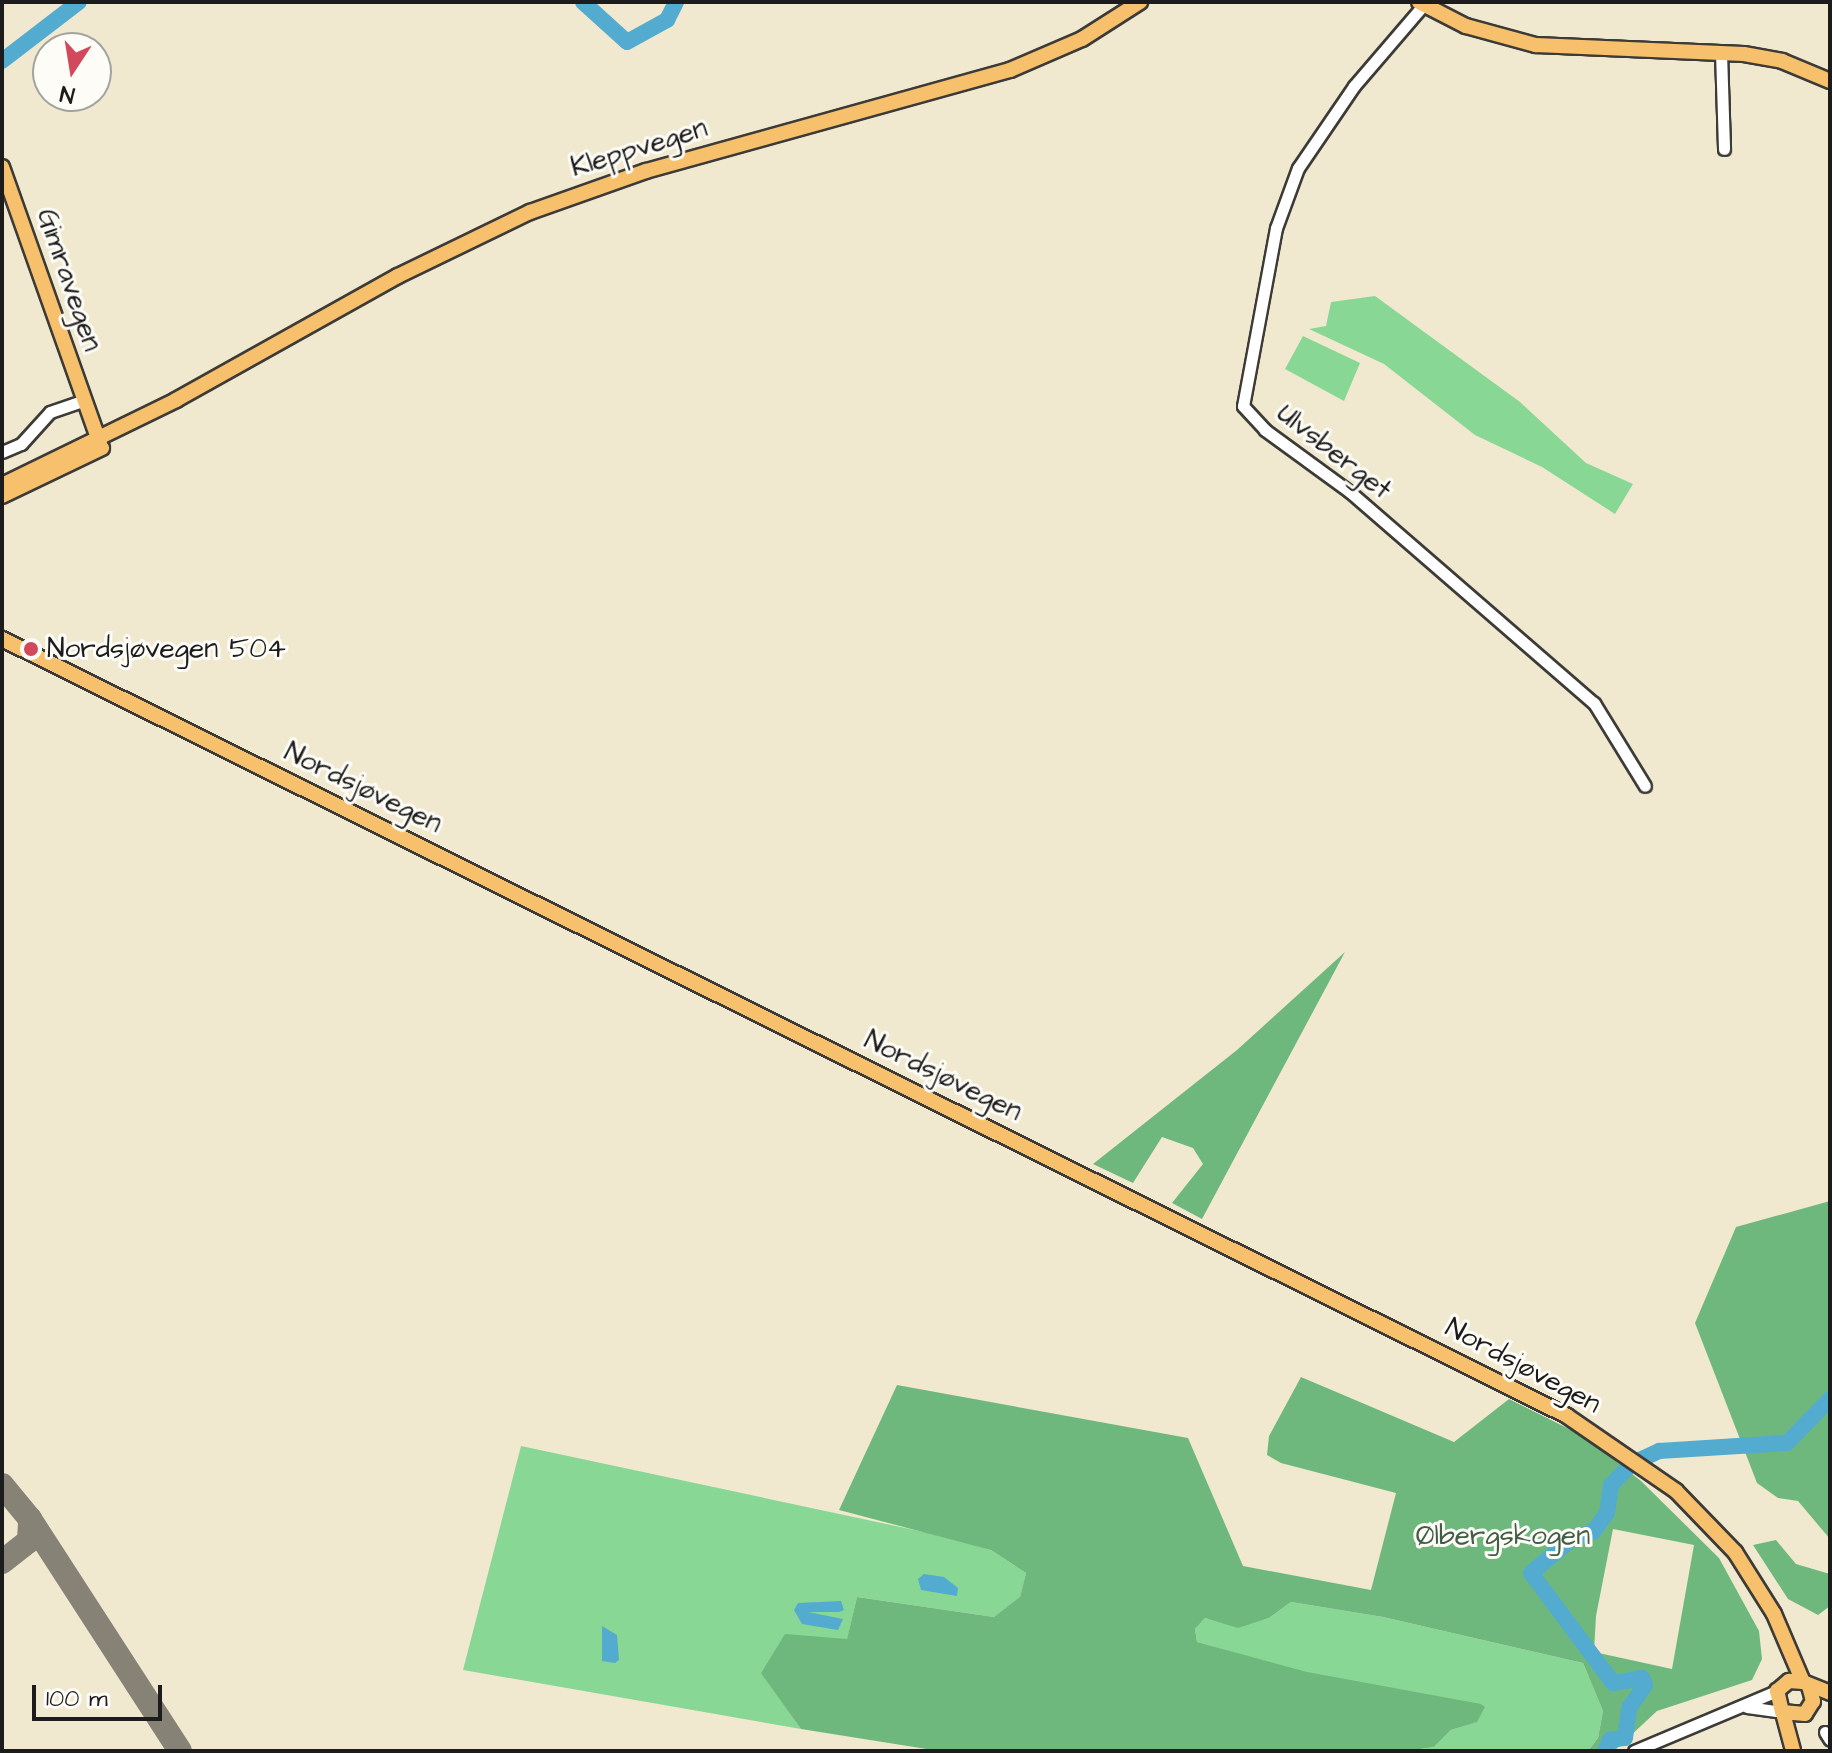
<!DOCTYPE html>
<html>
<head>
<meta charset="utf-8">
<style>
	body { margin:0 }
	#map { position:relative; width:1832px; height:1753px; overflow:hidden; background:#f0e9d0; font-family:"Architects Daughter",sans-serif }
	div>[style] { position:absolute }
	.green>* { inset:0; background:#89d795 }
	.forest>* { inset:0; background:#6eb87e }
	.water>* { inset:0; background:#54abd0 }
	.river>* { height:16px; margin:-8px; padding:0 8px; transform-origin:8px; border-radius:8px; background:#54abd0 }
	.taxiway>* { height:24px; margin:-12px; padding:0 12px; transform-origin:12px; border-radius:12px; background:#868276 }
	.roads { filter:drop-shadow(2px 0 #3c3b37) drop-shadow(-2px 0 #3c3b37) drop-shadow(0 2px #3c3b37) drop-shadow(0 -2px #3c3b37) }
	.minor>* { height:11px; margin:-5.5px; padding:0 5.5px; transform-origin:5.5px; border-radius:5.5px; background:#fff }
	.major>* { height:14px; margin:-7px; padding:0 7px; transform-origin:7px; border-radius:7px; background:#f7c06c }
	.dots>* { width:22px; height:22px; translate:-50% -50%; box-sizing:border-box; border:4px solid #fdfcf7; border-radius:50% }
	span { translate:-50% -50%; white-space:nowrap; text-align:center; line-height:1.15; -webkit-text-stroke:6px #fdfcf7; paint-order:stroke }
	.street-label { font-size:28px; color:#1c1c1c }
	.poi-label { font-size:28px; color:#1c1c1c }
	.left { translate:0 -50%; text-align:left }
	.park-label { font-size:28px; color:#425d46 }
	.frame { position:absolute; inset:0; border:4px solid #1c1c1c; pointer-events:none }
	.north { position:absolute; left:32px; top:32px; width:80px; height:80px; box-sizing:border-box; background:#fdfcf7; border:2px solid #a3a29f; border-radius:50%; rotate:192deg; font-size:22px; font-weight:700; line-height:32px; text-align:center; color:#1c1c1c }
	.north::after { content:''; display:block; margin:auto; width:28px; height:36px; background:#d1495b; clip-path:polygon(50% 0,100% 100%,50% 72%,0 100%) }
	.scale { position:absolute; left:32px; top:1685px; width:130px; height:36px; box-sizing:border-box; border:4px solid #1c1c1c; border-top:0; padding-left:10px; font-size:24px; line-height:28px; white-space:nowrap; color:#1c1c1c; -webkit-text-stroke:6px #fdfcf7; paint-order:stroke }
</style>
</head>
<body>
<div id="map">
	<div class="green">
		<div style="clip-path:polygon(1375px 296px,1520px 402px,1586px 463px,1633px 484px,1615px 514px,1542px 467px,1475px 435px,1384px 364px,1309px 329px,1326px 326px,1331px 302px)"></div>
		<div style="clip-path:polygon(1303px 336px,1360px 363px,1344px 401px,1285px 369px)"></div>
		<div style="clip-path:polygon(521px 1446px,952px 1538px,991px 1550px,1026px 1573px,1020px 1598px,994px 1617px,857px 1597px,847px 1640px,762px 1673px,801px 1729px,463px 1670px)"></div>
		<div style="clip-path:polygon(1291px 1602px,1383px 1617px,1583px 1663px,1603px 1711px,1598px 1738px,1588px 1751px,1407px 1751px,1434px 1747px,1451px 1730px,1476px 1722px,1197px 1642px,1195px 1629px,1205px 1618px,1238px 1627px,1269px 1618px)"></div>
	</div>
	<div class="forest">
		<div style="clip-path:polygon(1345px 952px,1202px 1219px,1172px 1203px,1203px 1164px,1193px 1148px,1162px 1137px,1133px 1183px,1093px 1164px,1237px 1050px)"></div>
		<div style="clip-path:polygon(1830px 1201px,1830px 1539px,1798px 1501px,1778px 1498px,1757px 1483px,1695px 1323px,1736px 1227px)"></div>
		<div style="clip-path:polygon(evenodd,1301px 1377px,1454px 1442px,1509px 1399px,1587px 1438px,1641px 1481px,1719px 1558px,1759px 1631px,1762px 1659px,1752px 1680px,1657px 1711px,1614px 1751px,1588px 1751px,1598px 1738px,1603px 1711px,1583px 1663px,1383px 1617px,1291px 1602px,1269px 1618px,1238px 1628px,1205px 1618px,1195px 1629px,1197px 1642px,1307px 1672px,1481px 1704px,1485px 1707px,1477px 1722px,1451px 1730px,1434px 1747px,1407px 1751px,939px 1751px,801px 1729px,761px 1673px,785px 1634px,847px 1639px,857px 1597px,994px 1617px,1020px 1597px,1026px 1573px,991px 1550px,839px 1510px,897px 1385px,1188px 1438px,1243px 1566px,1371px 1590px,1396px 1493px,1281px 1463px,1267px 1455px,1269px 1436px,1301px 1377px,1613px 1529px,1694px 1545px,1672px 1669px,1594px 1652px,1596px 1616px,1613px 1529px)"></div>
		<div style="clip-path:polygon(1776px 1540px,1796px 1564px,1830px 1574px,1830px 1606px,1818px 1615px,1788px 1599px,1753px 1545px)"></div>
	</div>
	<div class="water">
		<div style="clip-path:polygon(924px 1574px,944px 1577px,958px 1588px,957px 1596px,921px 1590px,918px 1579px)"></div>
		<div style="clip-path:polygon(841px 1601px,844px 1610px,839px 1612px,808px 1612px,843px 1619px,838px 1630px,802px 1624px,794px 1610px,798px 1603px)"></div>
		<div style="clip-path:polygon(602px 1626px,617px 1635px,619px 1660px,615px 1663px,602px 1661px)"></div>
	</div>
	<div class="river">
		<div style="left:583px;top:2px;width:59px;rotate:42.3deg"></div>
		<div style="left:627px;top:42px;width:46px;rotate:-28.8deg"></div>
		<div style="left:667px;top:20px;width:20px;rotate:-63deg"></div>
		<div style="left:2px;top:61px;width:97px;rotate:-37.5deg"></div>
		<div style="left:1605px;top:1751px;width:12px;rotate:-66deg"></div>
		<div style="left:1610px;top:1740px;width:15px;rotate:-8deg"></div>
		<div style="left:1625px;top:1738px;width:30px;rotate:-82deg"></div>
		<div style="left:1629px;top:1708px;width:28px;rotate:-55deg"></div>
		<div style="left:1645px;top:1685px;width:8px;rotate:-113deg"></div>
		<div style="left:1642px;top:1678px;width:29px;rotate:170deg"></div>
		<div style="left:1613px;top:1683px;width:137px;rotate:-126.7deg"></div>
		<div style="left:1531px;top:1573px;width:55px;rotate:-39.8deg"></div>
		<div style="left:1573px;top:1538px;width:21px;rotate:-17deg"></div>
		<div style="left:1593px;top:1532px;width:24px;rotate:-54deg"></div>
		<div style="left:1607px;top:1513px;width:28px;rotate:-82deg"></div>
		<div style="left:1611px;top:1485px;width:29px;rotate:-46deg"></div>
		<div style="left:1631px;top:1464px;width:31px;rotate:-25deg"></div>
		<div style="left:1659px;top:1451px;width:128px;rotate:-3.6deg"></div>
		<div style="left:1787px;top:1443px;width:62px;rotate:-45.7deg"></div>
	</div>
	<div class="taxiway">
		<div style="left:2px;top:1485px;width:44px;rotate:50.5deg"></div>
		<div style="left:30px;top:1519px;width:276px;rotate:57.1deg"></div>
		<div style="left:2px;top:1562px;width:34px;rotate:-38deg"></div>
		<div style="left:29px;top:1541px;width:22px;rotate:-87deg"></div>
	</div>
	<div class="roads">
		<div class="minor">
			<div style="left:1426px;top:2px;width:111px;rotate:130.6deg"></div>
			<div style="left:1354px;top:86px;width:99px;rotate:124.3deg"></div>
			<div style="left:1298px;top:168px;width:64px;rotate:110.1deg"></div>
			<div style="left:1276px;top:228px;width:181px;rotate:100.5deg"></div>
			<div style="left:1243px;top:406px;width:33px;rotate:47deg"></div>
			<div style="left:1265px;top:430px;width:105px;rotate:36.1deg"></div>
			<div style="left:1350px;top:492px;width:323px;rotate:40.9deg"></div>
			<div style="left:1594px;top:703px;width:97px;rotate:58.4deg"></div>
			<div style="left:1721px;top:52px;width:97px;rotate:88.2deg"></div>
			<div style="left:2px;top:452px;width:21px;rotate:-23deg"></div>
			<div style="left:21px;top:444px;width:43px;rotate:-47.8deg"></div>
			<div style="left:50px;top:412px;width:34px;rotate:-19deg"></div>
			<div style="left:1747px;top:1707px;width:35px;rotate:8deg"></div>
			<div style="left:1825px;top:1732px;width:9px;rotate:58deg"></div>
			<div style="left:1634px;top:1751px;width:155px;rotate:-22.8deg"></div>
		</div>
		<div class="major">
			<div style="left:1419px;top:2px;width:53px;rotate:27.1deg"></div>
			<div style="left:1466px;top:26px;width:73px;rotate:15.2deg"></div>
			<div style="left:1536px;top:45px;width:208px;rotate:2.5deg"></div>
			<div style="left:1744px;top:54px;width:39px;rotate:10deg"></div>
			<div style="left:1782px;top:61px;width:52px;rotate:22.6deg"></div>
			<div style="left:2px;top:167px;width:294px;rotate:70.5deg"></div>
			<div style="left:2px;top:485px;width:194px;rotate:-26deg"></div>
			<div style="left:176px;top:400px;width:254px;rotate:-29.2deg"></div>
			<div style="left:398px;top:276px;width:147px;rotate:-25.9deg"></div>
			<div style="left:530px;top:212px;width:123px;rotate:-19.5deg"></div>
			<div style="left:646px;top:171px;width:378px;rotate:-15.5deg"></div>
			<div style="left:1010px;top:70px;width:78px;rotate:-23.3deg"></div>
			<div style="left:1082px;top:39px;width:69px;rotate:-32.5deg"></div>
			<div style="left:2px;top:496px;width:111px;rotate:-25.6deg"></div>
			<div style="left:2px;top:639px;width:1747px;rotate:26.4deg"></div>
			<div style="left:1567px;top:1416px;width:132px;rotate:34.5deg"></div>
			<div style="left:1676px;top:1491px;width:85px;rotate:46deg"></div>
			<div style="left:1735px;top:1552px;width:73px;rotate:57.8deg"></div>
			<div style="left:1774px;top:1614px;width:74px;rotate:66.9deg"></div>
			<div style="left:1809px;top:1686px;width:16px;rotate:75deg"></div>
			<div style="left:1813px;top:1701px;width:15px;rotate:122deg"></div>
			<div style="left:1805px;top:1714px;width:23px;rotate:-175deg"></div>
			<div style="left:1782px;top:1712px;width:22px;rotate:-103deg"></div>
			<div style="left:1777px;top:1691px;width:16px;rotate:-40deg"></div>
			<div style="left:1789px;top:1681px;width:14px;rotate:4deg"></div>
			<div style="left:1803px;top:1682px;width:29px;rotate:22deg"></div>
			<div style="left:1783px;top:1713px;width:39px;rotate:75deg"></div>
		</div>
	</div>
	<div class="dots">
		<div style="left:31px;top:649px;background:#d1495b"></div>
	</div>
	<div class="street-label">
		<span style="left:639px;top:148px;rotate:-17deg">Kleppvegen</span>
		<span style="left:69px;top:280px;rotate:71deg">Gimravegen</span>
		<span style="left:1334px;top:452px;rotate:38deg">Ulvsberget</span>
		<span style="left:363px;top:788px;rotate:26deg">Nordsjøvegen</span>
		<span style="left:943px;top:1076px;rotate:26deg">Nordsjøvegen</span>
		<span style="left:1523px;top:1366px;rotate:28deg">Nordsjøvegen</span>
	</div>
	<div class="poi-label">
		<span class="left" style="left:47px;top:649px">Nordsjøvegen 504</span>
	</div>
	<div class="park-label">
		<span style="left:1503px;top:1536px">Ølbergskogen</span>
	</div>
	<div class="frame"></div>
	<div class="north">N</div>
	<div class="scale">100 m</div>
</div>
</body>
</html>
